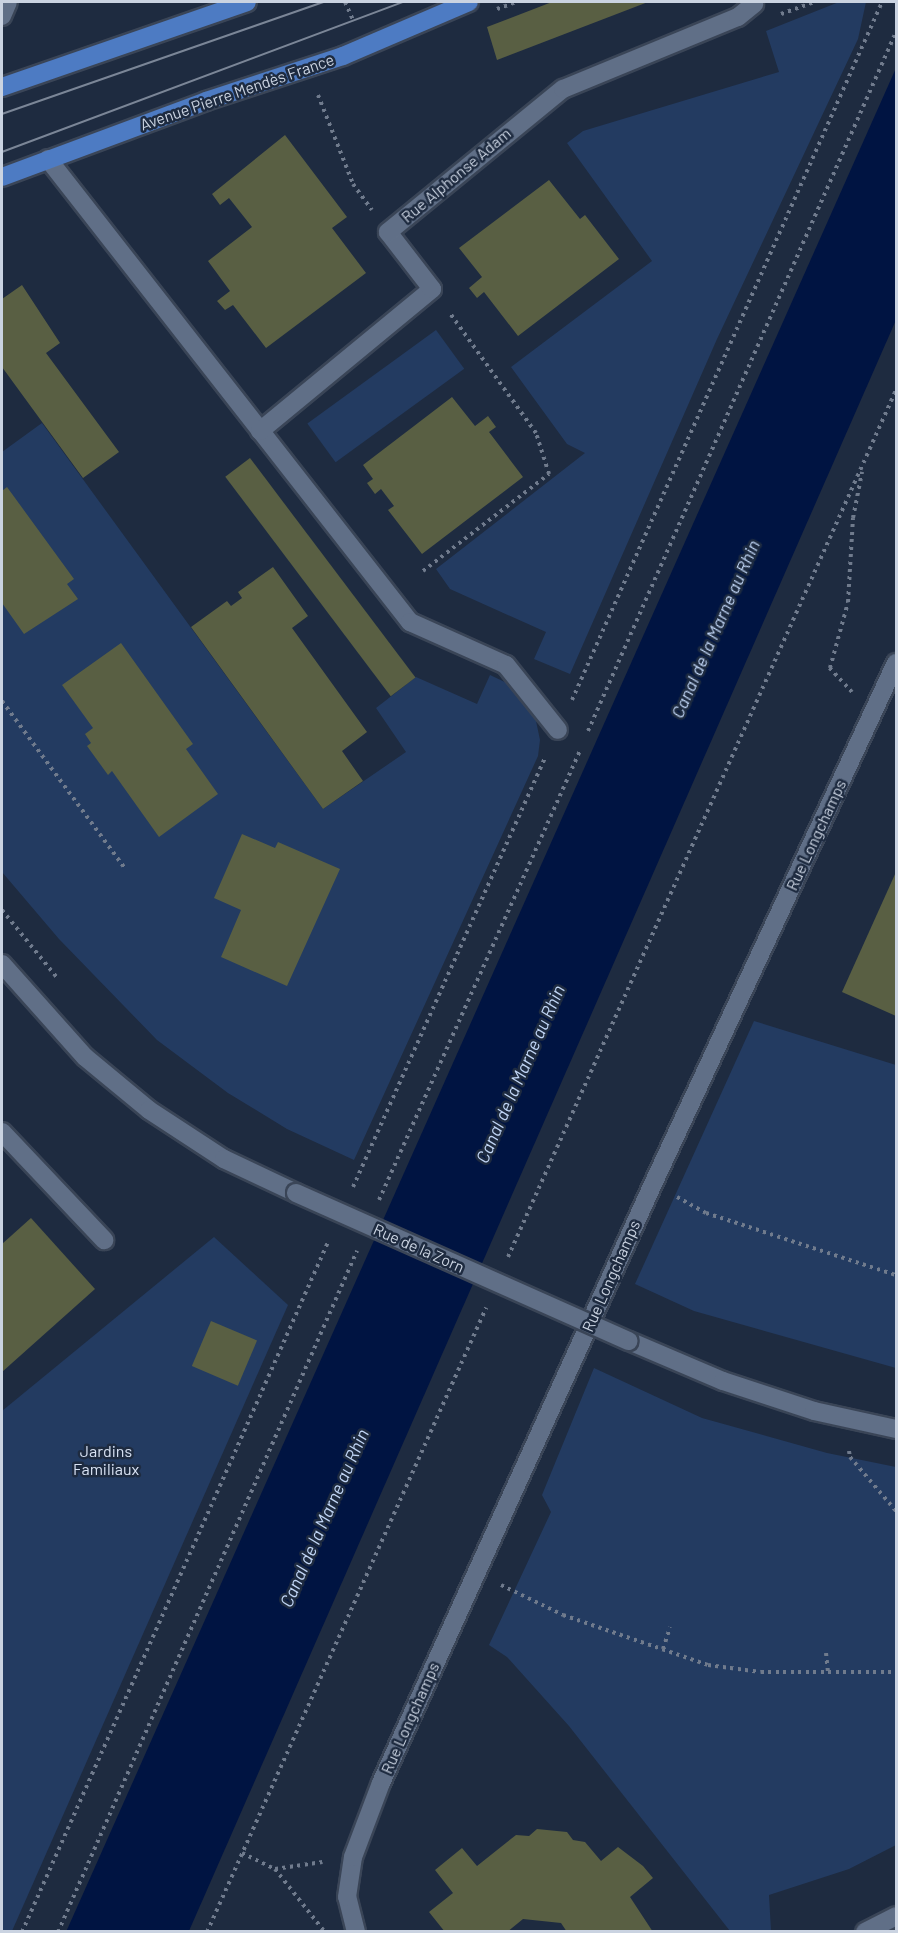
<!DOCTYPE html>
<html>
<head>
<meta charset="utf-8">
<style>
	body { margin:0 }
	#map { position:relative; width:898px; height:1933px; overflow:hidden; background:#1e2b40; font-family:Barlow,sans-serif }
	div>[style] { position:absolute }
	.green>* { inset:0; background:#233b61; transform-origin:0 0 }
	.water>* { inset:0; background:#001442 }
	.building>* { inset:0; background:#595f43; transform-origin:0 0 }
	.path>* { height:4px; margin-top:-2px; transform-origin:0; background:repeating-linear-gradient(90deg,#707b8d 0 3px,transparent 0 7.5px) }
	.roads { filter:drop-shadow(2px 0 #3a4557) drop-shadow(-2px 0 #3a4557) drop-shadow(0 2px #3a4557) drop-shadow(0 -2px #3a4557) }
	.lane>* { height:18px; margin:-9px; padding:0 9px; transform-origin:9px; border-radius:9px; background:#606f87 }
	.street>* { height:18px; margin:-9px; padding:0 9px; transform-origin:9px; border-radius:9px; background:#606f87 }
	.primary>* { height:18px; margin:-9px; padding:0 9px; transform-origin:9px; border-radius:9px; background:#4d7bc3 }
	.tram>* { height:1.5px; margin:-0.75px; padding:0 0.75px; transform-origin:0.75px; border-radius:0.75px; background:#7b8697 }
	.bridges { filter:drop-shadow(2px 0 #3a4557) drop-shadow(-2px 0 #3a4557) drop-shadow(0 2px #3a4557) drop-shadow(0 -2px #3a4557) }
	.street-bridge>* { height:18px; margin:-9px; padding:0 9px; transform-origin:9px; border-radius:9px; background:#606f87 }
	span { translate:-50% -50%; white-space:nowrap; text-align:center; line-height:1.15; -webkit-text-stroke:5px #1e2b40; paint-order:stroke }
	.street-label { font-size:16px; color:#cad3e1 }
	.park-label { font-size:16px; color:#d9e3f4 }
	.water-label { font-size:18px; color:#c0d5f5; font-style:italic }
	.frame { position:absolute; inset:0; border:3px solid #cad3e1; pointer-events:none }
</style>
</head>
<body>
<div id="map">
	<div class="green">
		<div style="clip-path:polygon(839px 2px,866px 2px,858px 39px,717px 339px,570px 674px,534px 659px,546px 632px,450px 589px,436px 569px,585px 453px,567px 444px,511px 367px,652px 261px,567px 143px,583px 131px,779px 72px,766px 31px)"></div>
		<div style="left:436px;top:330px;width:48px;height:159px;rotate:54deg"></div>
		<div style="clip-path:polygon(42px 423px,323px 809px,406px 752px,376px 708px,416px 677px,477px 704px,490px 675px,513px 686px,536px 721px,540px 740px,538px 756px,354px 1160px,287px 1129px,228px 1093px,157px 1040px,59px 939px,2px 872px,2px 452px)"></div>
		<div style="clip-path:polygon(754px 1021px,896px 1065px,896px 1368px,694px 1311px,635px 1284px)"></div>
		<div style="clip-path:polygon(214px 1237px,288px 1305px,12px 1931px,2px 1932px,2px 1411px)"></div>
		<div style="clip-path:polygon(594px 1368px,702px 1418px,827px 1453px,896px 1467px,896px 1845px,849px 1869px,769px 1895px,771px 1931px,730px 1931px,569px 1726px,507px 1657px,489px 1645px,551px 1512px,542px 1495px)"></div>
	</div>
	<div class="water">
		<div style="clip-path:polygon(896px 68px,896px 320px,189px 1931px,66px 1932px)"></div>
	</div>
	<div class="building">
		<div style="clip-path:polygon(552px 2px,648px 2px,497px 60px,487px 27px)"></div>
		<div style="clip-path:polygon(285px 135px,347px 217px,332px 228px,366px 273px,266px 348px,233px 305px,225px 310px,217px 301px,230px 291px,208px 261px,252px 227px,229px 198px,220px 205px,212px 194px)"></div>
		<div style="clip-path:polygon(549px 180px,580px 219px,585px 215px,619px 259px,518px 336px,484px 292px,477px 298px,469px 288px,482px 277px,459px 248px)"></div>
		<div style="clip-path:polygon(22px 285px,60px 343px,46px 353px,119px 452px,83px 478px,2px 367px,2px 299px)"></div>
		<div style="clip-path:polygon(452px 397px,475px 426px,488px 416px,496px 427px,489px 432px,523px 477px,422px 554px,388px 510px,394px 506px,381px 489px,375px 494px,367px 483px,373px 479px,363px 465px)"></div>
		<div style="left:250px;top:458px;width:275px;height:31px;rotate:53deg"></div>
		<div style="clip-path:polygon(7px 487px,74px 579px,67px 584px,78px 599px,24px 634px,2px 603px,2px 491px)"></div>
		<div style="clip-path:polygon(273px 567px,308px 616px,292px 628px,367px 732px,342px 751px,363px 781px,323px 809px,191px 627px,227px 601px,231px 606px,242px 598px,238px 592px)"></div>
		<div style="clip-path:polygon(121px 643px,193px 744px,186px 749px,218px 794px,159px 837px,112px 771px,108px 775px,87px 746px,91px 743px,85px 734px,93px 728px,62px 685px)"></div>
		<div style="clip-path:polygon(242px 834px,275px 848px,278px 842px,340px 869px,287px 986px,221px 957px,241px 910px,214px 898px)"></div>
		<div style="clip-path:polygon(896px 872px,896px 1016px,842px 992px)"></div>
		<div style="clip-path:polygon(31px 1218px,95px 1289px,2px 1372px,2px 1244px)"></div>
		<div style="left:211px;top:1321px;width:50px;height:49px;rotate:23deg"></div>
		<div style="clip-path:polygon(537px 1829px,567px 1832px,573px 1840px,585px 1842px,601px 1861px,618px 1847px,643px 1866px,653px 1878px,630px 1897px,653px 1932px,567px 1932px,561px 1923px,523px 1919px,507px 1932px,445px 1932px,429px 1912px,453px 1893px,435px 1870px,462px 1848px,477px 1866px,516px 1835px,529px 1836px)"></div>
	</div>
	<div class="path">
		<div style="left:345px;top:2px;width:20px;rotate:66deg"></div>
		<div style="left:497px;top:9px;width:20px;rotate:-20deg"></div>
		<div style="left:781px;top:14px;width:35px;rotate:-20deg"></div>
		<div style="left:318px;top:95px;width:96px;rotate:68.5deg"></div>
		<div style="left:353px;top:184px;width:32px;rotate:54deg"></div>
		<div style="left:423px;top:571px;width:159px;rotate:-37.6deg"></div>
		<div style="left:549px;top:474px;width:43px;rotate:-107.6deg"></div>
		<div style="left:536px;top:433px;width:149px;rotate:-125.7deg"></div>
		<div style="left:852px;top:692px;width:33px;rotate:-133deg"></div>
		<div style="left:830px;top:668px;width:68px;rotate:-74.7deg"></div>
		<div style="left:848px;top:602px;width:84px;rotate:-86.6deg"></div>
		<div style="left:853px;top:518px;width:47px;rotate:-78.9deg"></div>
		<div style="left:572px;top:700px;width:764px;rotate:-66.05deg"></div>
		<div style="left:2px;top:701px;width:206px;rotate:53.7deg"></div>
		<div style="left:588px;top:731px;width:764px;rotate:-66.22deg"></div>
		<div style="left:2px;top:910px;width:89px;rotate:50.9deg"></div>
		<div style="left:353px;top:1187px;width:472px;rotate:-65.9deg"></div>
		<div style="left:677px;top:1197px;width:33px;rotate:29deg"></div>
		<div style="left:706px;top:1213px;width:200px;rotate:18.1deg"></div>
		<div style="left:379px;top:1200px;width:491px;rotate:-65.9deg"></div>
		<div style="left:508px;top:1257px;width:950px;rotate:-65.89deg"></div>
		<div style="left:849px;top:1451px;width:6px;rotate:81deg"></div>
		<div style="left:850px;top:1457px;width:71px;rotate:49.6deg"></div>
		<div style="left:501px;top:1585px;width:69px;rotate:25.8deg"></div>
		<div style="left:563px;top:1615px;width:153px;rotate:19deg"></div>
		<div style="left:708px;top:1665px;width:53px;rotate:7.5deg"></div>
		<div style="left:761px;top:1672px;width:135px"></div>
		<div style="left:663px;top:1649px;width:23px;rotate:-72deg"></div>
		<div style="left:826px;top:1653px;width:20px;rotate:84deg"></div>
		<div style="left:242px;top:1853px;width:37px;rotate:26deg"></div>
		<div style="left:275px;top:1869px;width:79px;rotate:51.7deg"></div>
		<div style="left:275px;top:1869px;width:48px;rotate:-8.5deg"></div>
		<div style="left:22px;top:1932px;width:757px;rotate:-66.08deg"></div>
		<div style="left:58px;top:1932px;width:744px;rotate:-66.3deg"></div>
		<div style="left:207px;top:1932px;width:684px;rotate:-65.91deg"></div>
	</div>
	<div class="roads">
		<div class="lane">
			<div style="left:2px;top:1132px;width:149px;rotate:46.6deg"></div>
		</div>
		<div class="street">
			<div style="left:2px;top:16px;width:15px;rotate:-67deg"></div>
			<div style="left:48px;top:159px;width:588px;rotate:51.98deg"></div>
			<div style="left:410px;top:622px;width:105px;rotate:24.1deg"></div>
			<div style="left:506px;top:665px;width:83px;rotate:51.3deg"></div>
			<div style="left:260px;top:431px;width:223px;rotate:-39.5deg"></div>
			<div style="left:432px;top:289px;width:72px;rotate:-127.7deg"></div>
			<div style="left:388px;top:232px;width:226px;rotate:-39.3deg"></div>
			<div style="left:563px;top:89px;width:189px;rotate:-22.4deg"></div>
			<div style="left:738px;top:17px;width:21px;rotate:-39deg"></div>
			<div style="left:2px;top:964px;width:125px;rotate:48.3deg"></div>
			<div style="left:85px;top:1057px;width:83px;rotate:39.6deg"></div>
			<div style="left:149px;top:1110px;width:90px;rotate:33.2deg"></div>
			<div style="left:224px;top:1159px;width:80px;rotate:25.3deg"></div>
			<div style="left:629px;top:1341px;width:102px;rotate:23.1deg"></div>
			<div style="left:723px;top:1381px;width:96px;rotate:18.2deg"></div>
			<div style="left:814px;top:1411px;width:84px;rotate:12.4deg"></div>
			<div style="left:356px;top:1932px;width:36px;rotate:-104deg"></div>
			<div style="left:347px;top:1897px;width:40px;rotate:-81.5deg"></div>
			<div style="left:353px;top:1857px;width:79px;rotate:-69.3deg"></div>
			<div style="left:381px;top:1783px;width:658px;rotate:-65.58deg"></div>
			<div style="left:653px;top:1184px;width:575px;rotate:-65deg"></div>
			<div style="left:865px;top:1932px;width:35px;rotate:-27deg"></div>
		</div>
		<div class="primary">
			<div style="left:2px;top:87px;width:259px;rotate:-19.1deg"></div>
			<div style="left:2px;top:177px;width:218px;rotate:-20.4deg"></div>
			<div style="left:206px;top:101px;width:144px;rotate:-18.2deg"></div>
			<div style="left:343px;top:56px;width:137px;rotate:-23.2deg"></div>
		</div>
	</div>
	<div class="tram">
		<div style="left:2px;top:114px;width:340px;rotate:-19.2deg"></div>
		<div style="left:2px;top:152px;width:428px;rotate:-20.5deg"></div>
	</div>
	<div class="bridges">
		<div class="street-bridge">
			<div style="left:296px;top:1193px;width:364px;rotate:24deg"></div>
		</div>
	</div>
	<div class="street-label">
		<span style="left:237px;top:92px;rotate:-19deg">Avenue Pierre Mendès France</span>
		<span style="left:456px;top:175px;rotate:-40deg">Rue Alphonse Adam</span>
		<span style="left:816px;top:835px;rotate:-65deg">Rue Longchamps</span>
		<span style="left:419px;top:1248px;rotate:24deg">Rue de la Zorn</span>
		<span style="left:611px;top:1276px;rotate:-66deg">Rue Longchamps</span>
		<span style="left:410px;top:1718px;rotate:-66deg">Rue Longchamps</span>
	</div>
	<div class="park-label">
		<span style="left:106px;top:1460px">Jardins<br>Familiaux</span>
	</div>
	<div class="water-label">
		<span style="left:715px;top:629px;rotate:-66deg">Canal de la Marne au Rhin</span>
		<span style="left:520px;top:1074px;rotate:-66deg">Canal de la Marne au Rhin</span>
		<span style="left:324px;top:1518px;rotate:-66deg">Canal de la Marne au Rhin</span>
	</div>
	<div class="frame"></div>
</div>
</body>
</html>
